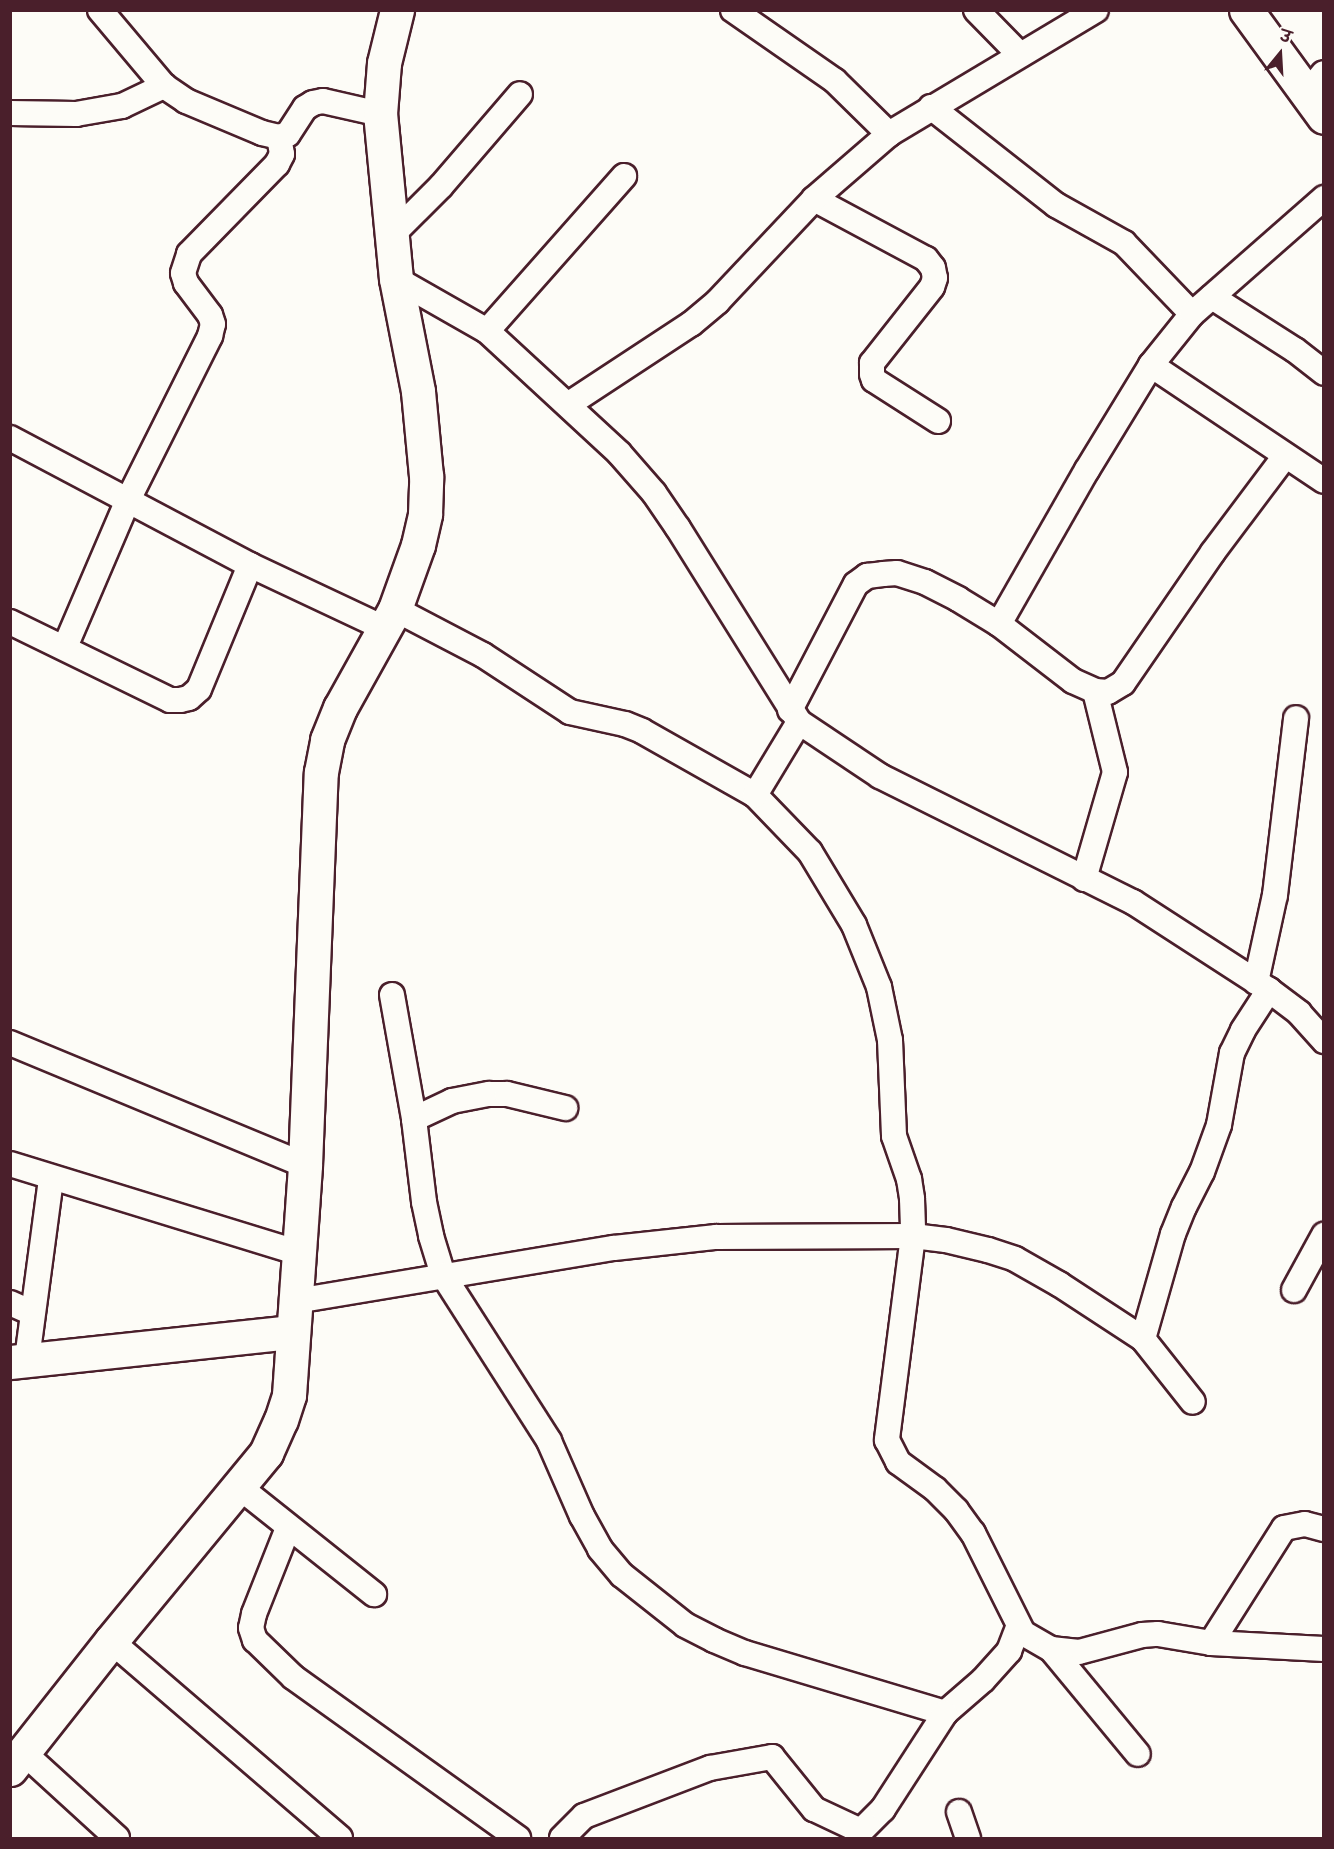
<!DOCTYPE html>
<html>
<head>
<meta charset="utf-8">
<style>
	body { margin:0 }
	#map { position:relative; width:1334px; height:1849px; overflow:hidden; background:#fdfcf7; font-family:"Shantell Sans","Playpen Sans Deva",sans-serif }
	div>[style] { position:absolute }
	.roads { filter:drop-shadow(2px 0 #4a1f2b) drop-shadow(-2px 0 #4a1f2b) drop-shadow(0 2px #4a1f2b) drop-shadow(0 -2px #4a1f2b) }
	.street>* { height:24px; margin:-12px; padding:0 12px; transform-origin:12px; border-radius:12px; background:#fdfcf7 }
	.secondary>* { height:33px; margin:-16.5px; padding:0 16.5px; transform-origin:16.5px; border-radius:16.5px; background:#fdfcf7 }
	span { translate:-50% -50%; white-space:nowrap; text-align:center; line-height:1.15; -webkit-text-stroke:6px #fdfcf7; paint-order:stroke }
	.frame { position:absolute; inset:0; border:12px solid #4a1f2b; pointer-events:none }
	.north { position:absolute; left:1250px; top:24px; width:60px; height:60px; -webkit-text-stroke:4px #fdfcf7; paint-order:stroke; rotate:18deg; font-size:16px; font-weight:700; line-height:24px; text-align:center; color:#4a1f2b }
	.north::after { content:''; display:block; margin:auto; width:21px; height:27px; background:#4a1f2b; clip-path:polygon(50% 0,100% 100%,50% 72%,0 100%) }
</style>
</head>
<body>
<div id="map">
	<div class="roads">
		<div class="street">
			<div style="left:100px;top:10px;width:99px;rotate:49.9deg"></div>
			<div style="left:164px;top:86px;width:27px;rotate:34deg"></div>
			<div style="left:186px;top:101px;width:82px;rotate:22.8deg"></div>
			<div style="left:262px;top:133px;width:17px;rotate:13deg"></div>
			<div style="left:279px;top:137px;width:9px;rotate:-18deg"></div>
			<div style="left:288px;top:134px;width:31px;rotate:-57deg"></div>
			<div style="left:305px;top:108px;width:9px;rotate:-32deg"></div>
			<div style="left:313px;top:103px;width:10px;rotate:-11deg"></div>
			<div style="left:323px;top:101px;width:58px;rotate:12.8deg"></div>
			<div style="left:733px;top:10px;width:124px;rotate:34.8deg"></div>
			<div style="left:835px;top:81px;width:76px;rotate:44.5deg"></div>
			<div style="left:976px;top:10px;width:63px;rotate:45.6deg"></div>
			<div style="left:1307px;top:93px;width:26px;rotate:-50deg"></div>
			<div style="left:931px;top:107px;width:159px;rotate:38.1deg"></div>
			<div style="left:1056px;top:205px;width:78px;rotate:29.2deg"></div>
			<div style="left:1124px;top:243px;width:98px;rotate:46.2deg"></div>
			<div style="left:10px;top:113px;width:66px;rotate:0.9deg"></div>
			<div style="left:76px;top:114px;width:47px;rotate:-9.9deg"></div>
			<div style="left:122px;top:106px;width:47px;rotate:-25.5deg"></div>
			<div style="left:814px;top:199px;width:127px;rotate:28.2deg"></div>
			<div style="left:926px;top:259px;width:11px;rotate:52deg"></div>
			<div style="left:933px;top:268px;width:10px;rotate:79deg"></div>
			<div style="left:935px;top:278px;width:9px;rotate:108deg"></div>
			<div style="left:932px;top:287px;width:97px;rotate:128.3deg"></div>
			<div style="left:872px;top:363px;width:11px;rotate:90deg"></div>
			<div style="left:872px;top:374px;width:6px;rotate:72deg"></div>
			<div style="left:874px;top:380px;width:76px;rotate:32.6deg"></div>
			<div style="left:392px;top:235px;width:69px;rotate:-45deg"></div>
			<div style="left:441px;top:186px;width:121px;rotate:-49.3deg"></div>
			<div style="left:396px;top:279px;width:105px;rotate:29.7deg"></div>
			<div style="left:487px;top:331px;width:180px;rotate:42.7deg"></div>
			<div style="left:619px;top:453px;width:53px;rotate:48.8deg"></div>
			<div style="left:654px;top:493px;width:42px;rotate:55.6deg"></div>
			<div style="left:678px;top:528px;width:229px;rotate:58deg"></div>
			<div style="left:799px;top:722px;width:97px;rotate:33.7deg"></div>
			<div style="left:880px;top:776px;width:283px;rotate:26.5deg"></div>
			<div style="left:1133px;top:902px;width:162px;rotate:32.9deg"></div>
			<div style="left:1269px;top:990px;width:38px;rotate:37deg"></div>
			<div style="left:1299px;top:1013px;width:38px;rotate:48deg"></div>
			<div style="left:1212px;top:297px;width:98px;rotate:32.6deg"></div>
			<div style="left:1295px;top:350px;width:37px;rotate:38deg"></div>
			<div style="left:487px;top:331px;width:207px;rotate:-48.5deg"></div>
			<div style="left:1151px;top:365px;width:208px;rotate:33.8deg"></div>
			<div style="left:569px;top:404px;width:146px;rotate:-33.3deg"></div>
			<div style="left:691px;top:324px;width:35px;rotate:-40deg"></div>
			<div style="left:718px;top:301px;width:140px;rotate:-46.7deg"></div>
			<div style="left:814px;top:199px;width:99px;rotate:-40.9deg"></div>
			<div style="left:889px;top:134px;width:241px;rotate:-30.9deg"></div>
			<div style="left:10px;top:438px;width:272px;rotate:27.9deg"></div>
			<div style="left:250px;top:565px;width:148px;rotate:25.2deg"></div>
			<div style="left:395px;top:609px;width:99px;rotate:27.6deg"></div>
			<div style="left:483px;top:655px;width:104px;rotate:33.2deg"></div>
			<div style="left:570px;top:712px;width:56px;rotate:12.3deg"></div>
			<div style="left:625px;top:724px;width:18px;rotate:22deg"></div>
			<div style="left:642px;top:731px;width:130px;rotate:29.5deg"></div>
			<div style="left:755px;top:795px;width:79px;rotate:46deg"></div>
			<div style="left:810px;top:852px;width:85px;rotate:58.9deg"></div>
			<div style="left:854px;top:925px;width:67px;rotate:68deg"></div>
			<div style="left:879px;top:987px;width:54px;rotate:78.3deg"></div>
			<div style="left:890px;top:1040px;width:96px;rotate:87.6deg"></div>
			<div style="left:894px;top:1136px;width:46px;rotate:70.8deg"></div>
			<div style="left:909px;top:1179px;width:20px;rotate:81deg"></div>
			<div style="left:912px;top:1199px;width:37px;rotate:88deg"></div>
			<div style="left:913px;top:1236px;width:206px;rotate:97.3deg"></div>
			<div style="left:887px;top:1440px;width:25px;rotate:63deg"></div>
			<div style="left:898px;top:1462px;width:46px;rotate:36.1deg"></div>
			<div style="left:935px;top:1489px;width:30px;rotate:45deg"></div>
			<div style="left:956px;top:1510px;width:29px;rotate:54deg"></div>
			<div style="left:973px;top:1533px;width:112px;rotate:63.4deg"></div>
			<div style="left:1023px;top:1633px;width:32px;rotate:30deg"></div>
			<div style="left:1051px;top:1649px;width:28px;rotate:6deg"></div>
			<div style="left:1079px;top:1652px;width:65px;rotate:-15.1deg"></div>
			<div style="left:1142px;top:1635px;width:16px;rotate:-4deg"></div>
			<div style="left:1158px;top:1634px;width:54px;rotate:9.6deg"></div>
			<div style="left:1211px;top:1643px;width:113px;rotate:3deg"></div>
			<div style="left:10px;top:622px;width:178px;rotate:26deg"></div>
			<div style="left:170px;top:700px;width:10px"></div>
			<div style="left:180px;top:700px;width:9px;rotate:-13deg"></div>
			<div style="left:189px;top:698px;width:13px;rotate:-42deg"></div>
			<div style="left:199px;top:689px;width:134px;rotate:-67.6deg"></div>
			<div style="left:999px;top:624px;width:177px;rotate:-60.3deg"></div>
			<div style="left:1087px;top:470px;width:123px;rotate:-58.6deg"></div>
			<div style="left:1151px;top:365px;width:65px;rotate:-51.2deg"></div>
			<div style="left:1192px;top:314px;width:176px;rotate:-41.3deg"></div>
			<div style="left:65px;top:647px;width:158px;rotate:-66.8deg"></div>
			<div style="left:127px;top:502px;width:186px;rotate:-63.4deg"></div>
			<div style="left:210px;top:336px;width:12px;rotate:-76deg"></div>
			<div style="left:213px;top:324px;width:9px;rotate:-108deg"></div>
			<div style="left:210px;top:315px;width:40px;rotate:-127deg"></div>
			<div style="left:186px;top:283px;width:10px;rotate:-107deg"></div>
			<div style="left:183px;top:273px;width:20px;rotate:-72deg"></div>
			<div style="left:189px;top:254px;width:126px;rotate:-45.6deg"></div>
			<div style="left:277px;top:164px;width:11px;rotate:-63deg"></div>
			<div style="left:282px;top:154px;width:17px;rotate:-100deg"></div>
			<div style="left:790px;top:710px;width:142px;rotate:-62.4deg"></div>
			<div style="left:856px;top:584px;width:14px;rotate:-36deg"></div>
			<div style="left:867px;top:576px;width:16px;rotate:-7deg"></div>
			<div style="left:883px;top:574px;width:14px;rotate:-4deg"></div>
			<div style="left:897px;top:573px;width:29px;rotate:18deg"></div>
			<div style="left:925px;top:582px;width:37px;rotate:27deg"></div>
			<div style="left:958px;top:599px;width:48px;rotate:31.4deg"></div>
			<div style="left:999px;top:624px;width:93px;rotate:37.6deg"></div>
			<div style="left:1073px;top:681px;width:24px;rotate:24deg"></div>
			<div style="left:1095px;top:691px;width:13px;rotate:4deg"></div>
			<div style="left:1108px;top:692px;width:17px;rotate:-31deg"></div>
			<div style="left:1123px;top:683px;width:159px;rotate:-55.5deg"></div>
			<div style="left:1213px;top:552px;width:120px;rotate:-53.1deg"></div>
			<div style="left:755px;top:795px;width:85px;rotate:-58.9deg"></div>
			<div style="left:1084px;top:879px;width:111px;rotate:-73.8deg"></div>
			<div style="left:1115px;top:772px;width:83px;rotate:-103.9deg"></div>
			<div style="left:1256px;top:982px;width:89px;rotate:-77.7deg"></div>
			<div style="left:1275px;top:895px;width:178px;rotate:-83.2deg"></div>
			<div style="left:392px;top:995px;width:126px;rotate:79.9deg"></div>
			<div style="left:414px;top:1119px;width:84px;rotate:83.1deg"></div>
			<div style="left:424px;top:1202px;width:35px;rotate:78deg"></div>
			<div style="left:431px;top:1236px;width:41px;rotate:72.9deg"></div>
			<div style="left:443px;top:1275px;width:197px;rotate:57.4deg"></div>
			<div style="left:549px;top:1441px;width:82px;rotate:66.3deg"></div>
			<div style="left:582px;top:1516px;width:38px;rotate:61deg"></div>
			<div style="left:600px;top:1549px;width:34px;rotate:50deg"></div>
			<div style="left:622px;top:1575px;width:80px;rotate:38.4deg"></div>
			<div style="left:685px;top:1625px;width:33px;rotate:27deg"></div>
			<div style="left:714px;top:1640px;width:34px;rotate:23deg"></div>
			<div style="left:745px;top:1653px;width:209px;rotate:16.7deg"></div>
			<div style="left:945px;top:1713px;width:50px;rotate:-41deg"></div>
			<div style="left:983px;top:1680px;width:39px;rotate:-48deg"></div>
			<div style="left:1009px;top:1651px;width:26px;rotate:-69deg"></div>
			<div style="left:10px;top:1043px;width:319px;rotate:22.5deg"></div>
			<div style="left:414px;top:1119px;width:42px;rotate:-25.3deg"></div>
			<div style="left:452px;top:1101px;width:38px;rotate:-11deg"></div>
			<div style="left:489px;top:1094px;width:18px"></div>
			<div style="left:507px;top:1094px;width:60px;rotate:13.6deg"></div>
			<div style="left:10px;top:1164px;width:302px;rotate:17.1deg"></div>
			<div style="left:1294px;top:1290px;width:63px;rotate:-61.4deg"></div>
			<div style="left:296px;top:1301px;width:322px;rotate:-9.5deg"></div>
			<div style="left:614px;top:1248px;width:103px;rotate:-6.2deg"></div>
			<div style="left:716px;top:1237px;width:197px;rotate:-0.3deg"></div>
			<div style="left:913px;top:1236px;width:33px;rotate:7deg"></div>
			<div style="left:946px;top:1240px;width:43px;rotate:13.4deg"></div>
			<div style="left:988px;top:1250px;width:28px;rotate:18deg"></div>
			<div style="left:1015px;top:1259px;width:51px;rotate:29.6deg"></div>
			<div style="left:1059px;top:1284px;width:100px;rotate:33.2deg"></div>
			<div style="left:1143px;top:1339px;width:80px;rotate:51.6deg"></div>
			<div style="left:10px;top:1303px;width:24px;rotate:24deg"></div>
			<div style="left:1143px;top:1339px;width:109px;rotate:-74.1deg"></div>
			<div style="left:1173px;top:1234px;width:29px;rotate:-68deg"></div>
			<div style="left:1184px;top:1207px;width:39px;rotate:-63deg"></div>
			<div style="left:1202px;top:1172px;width:50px;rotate:-70.1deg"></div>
			<div style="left:1219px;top:1125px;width:73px;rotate:-79.8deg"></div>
			<div style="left:1232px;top:1053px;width:25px;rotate:-64deg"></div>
			<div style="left:1243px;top:1030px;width:48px;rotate:-57deg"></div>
			<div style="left:27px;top:1359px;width:183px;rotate:-82.4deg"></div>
			<div style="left:238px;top:1486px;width:174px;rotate:38.5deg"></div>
			<div style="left:288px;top:1528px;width:92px;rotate:111.6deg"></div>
			<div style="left:254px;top:1614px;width:14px;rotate:102deg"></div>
			<div style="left:251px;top:1628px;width:13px;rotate:72deg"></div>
			<div style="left:255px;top:1640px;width:53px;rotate:44.2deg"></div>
			<div style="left:293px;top:1677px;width:277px;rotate:35.6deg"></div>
			<div style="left:111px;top:1641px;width:302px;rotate:40.7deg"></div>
			<div style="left:1211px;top:1643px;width:136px;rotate:-57.6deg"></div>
			<div style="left:1284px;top:1528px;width:21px;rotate:-11deg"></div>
			<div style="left:1305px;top:1524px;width:20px;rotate:15deg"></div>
			<div style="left:1051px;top:1649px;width:136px;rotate:50.4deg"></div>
			<div style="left:24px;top:1753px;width:126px;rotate:42.4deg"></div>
			<div style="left:959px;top:1812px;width:28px;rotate:71deg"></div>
			<div style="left:562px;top:1838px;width:31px;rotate:-45deg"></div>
			<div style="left:584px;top:1816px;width:135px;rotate:-20.9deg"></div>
			<div style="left:710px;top:1768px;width:63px;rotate:-10.1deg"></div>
			<div style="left:772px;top:1757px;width:67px;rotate:51.1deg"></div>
			<div style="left:814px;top:1809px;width:52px;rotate:25.1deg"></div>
			<div style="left:861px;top:1831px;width:31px;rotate:-45deg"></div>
			<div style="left:883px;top:1809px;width:114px;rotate:-57.1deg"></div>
		</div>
		<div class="secondary">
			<div style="left:1246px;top:10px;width:132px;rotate:53.9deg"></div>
			<div style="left:10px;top:1362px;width:284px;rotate:-6.1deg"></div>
			<div style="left:10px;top:1769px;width:163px;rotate:-51.7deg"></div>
			<div style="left:111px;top:1641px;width:244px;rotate:-50.5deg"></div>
			<div style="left:266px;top:1453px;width:36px;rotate:-66deg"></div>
			<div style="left:281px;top:1420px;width:26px;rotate:-72deg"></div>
			<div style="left:289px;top:1395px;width:231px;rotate:-86deg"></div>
			<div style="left:305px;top:1165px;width:393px;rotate:-87.7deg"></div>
			<div style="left:321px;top:772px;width:33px;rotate:-79deg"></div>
			<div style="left:327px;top:740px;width:35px;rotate:-68deg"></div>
			<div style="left:340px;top:708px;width:113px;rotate:-60.9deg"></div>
			<div style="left:395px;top:609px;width:68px;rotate:-70.2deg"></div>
			<div style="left:418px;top:545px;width:32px;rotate:-77deg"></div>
			<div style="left:425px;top:514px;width:38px;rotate:-88deg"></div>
			<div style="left:426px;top:476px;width:85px;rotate:-95.4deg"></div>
			<div style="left:418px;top:391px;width:114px;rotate:-101.1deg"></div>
			<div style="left:396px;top:279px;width:166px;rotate:-95.5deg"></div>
			<div style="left:380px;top:114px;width:51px;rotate:-85.5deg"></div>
			<div style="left:384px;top:63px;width:55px;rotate:-76.2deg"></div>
		</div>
	</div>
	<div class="frame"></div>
	<div class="north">उ</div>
</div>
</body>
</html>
